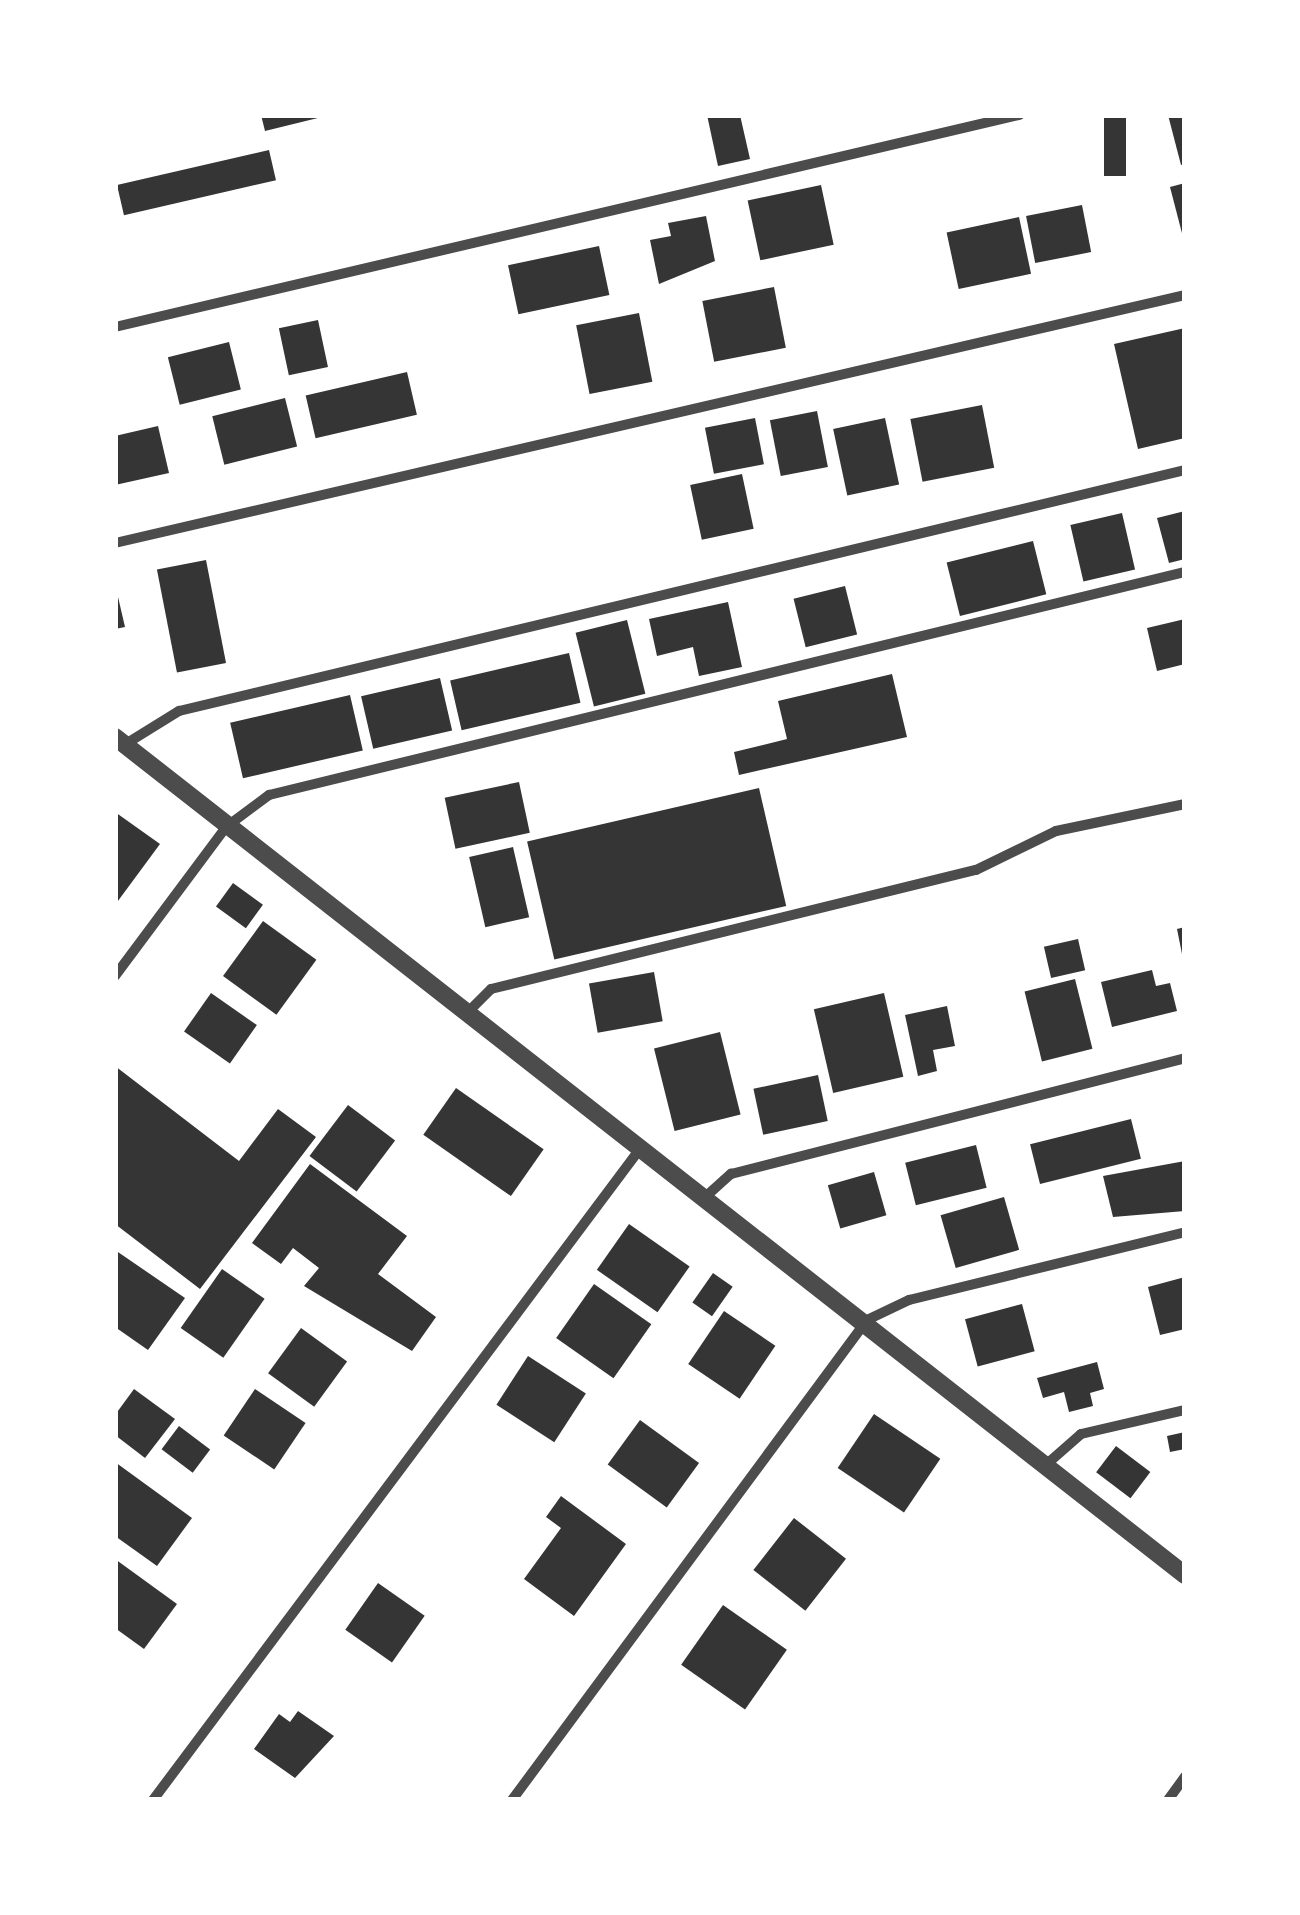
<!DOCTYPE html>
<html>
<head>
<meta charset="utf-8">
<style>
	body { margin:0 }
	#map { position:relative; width:1300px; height:1915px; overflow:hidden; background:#fff; font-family:Overpass,sans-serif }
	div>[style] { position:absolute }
	.building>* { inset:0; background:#353535; transform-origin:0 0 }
	.minor>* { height:10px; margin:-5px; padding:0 5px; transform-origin:5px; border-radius:5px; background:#4c4c4c }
	.tertiary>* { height:18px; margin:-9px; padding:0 9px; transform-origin:9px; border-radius:9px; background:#4c4c4c }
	span { translate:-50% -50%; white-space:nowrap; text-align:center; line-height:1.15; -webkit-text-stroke:8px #fff; paint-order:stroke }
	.frame { position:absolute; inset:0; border:118px solid #fff; pointer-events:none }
</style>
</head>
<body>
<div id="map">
	<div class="building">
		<div style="clip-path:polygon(261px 115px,326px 115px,326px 116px,265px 131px)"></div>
		<div style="clip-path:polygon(707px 115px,740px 115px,750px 159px,718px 166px)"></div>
		<div style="left:1104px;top:115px;width:22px;height:61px"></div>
		<div style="clip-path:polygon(1168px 115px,1185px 115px,1185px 164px,1181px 165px)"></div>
		<div style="left:269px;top:150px;width:31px;height:156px;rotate:77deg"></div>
		<div style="clip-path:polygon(1185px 183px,1185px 241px,1184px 241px,1170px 187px)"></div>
		<div style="left:821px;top:185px;width:61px;height:75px;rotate:78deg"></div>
		<div style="left:1082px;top:205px;width:48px;height:57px;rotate:79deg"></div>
		<div style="clip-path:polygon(706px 216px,715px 261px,659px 284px,650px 240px,671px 236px,668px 223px)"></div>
		<div style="left:1019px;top:217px;width:58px;height:74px;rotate:78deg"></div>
		<div style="left:599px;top:246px;width:50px;height:93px;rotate:78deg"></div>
		<div style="left:774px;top:287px;width:62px;height:73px;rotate:79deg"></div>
		<div style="left:639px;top:313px;width:70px;height:64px;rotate:79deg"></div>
		<div style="left:318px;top:320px;width:48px;height:40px;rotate:78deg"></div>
		<div style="clip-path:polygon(1185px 328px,1185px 438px,1138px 449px,1114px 344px)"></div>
		<div style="left:229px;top:342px;width:49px;height:63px;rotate:76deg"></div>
		<div style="left:407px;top:372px;width:44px;height:104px;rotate:77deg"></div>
		<div style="left:285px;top:398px;width:50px;height:75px;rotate:76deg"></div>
		<div style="left:982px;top:405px;width:64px;height:73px;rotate:79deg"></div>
		<div style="left:817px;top:411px;width:57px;height:48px;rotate:79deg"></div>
		<div style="left:755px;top:418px;width:47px;height:51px;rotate:79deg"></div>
		<div style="left:885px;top:418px;width:68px;height:53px;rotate:78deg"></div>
		<div style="clip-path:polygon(158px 426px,169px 473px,115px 485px,115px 436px)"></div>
		<div style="left:742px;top:474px;width:56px;height:53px;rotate:78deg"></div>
		<div style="clip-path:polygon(1185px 511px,1185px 559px,1169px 563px,1157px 518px)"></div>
		<div style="left:1122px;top:513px;width:58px;height:53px;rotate:77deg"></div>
		<div style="left:1033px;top:541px;width:55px;height:89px;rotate:76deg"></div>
		<div style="left:206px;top:560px;width:105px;height:50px;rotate:79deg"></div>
		<div style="clip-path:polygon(115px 584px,125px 627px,115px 629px)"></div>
		<div style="left:845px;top:586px;width:50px;height:53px;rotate:76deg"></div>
		<div style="clip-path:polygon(728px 602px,742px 667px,699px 676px,693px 647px,657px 656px,649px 619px)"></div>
		<div style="clip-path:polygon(1185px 619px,1185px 664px,1157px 671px,1147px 628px)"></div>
		<div style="left:627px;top:620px;width:76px;height:53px;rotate:76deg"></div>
		<div style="left:569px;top:653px;width:51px;height:122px;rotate:77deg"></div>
		<div style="clip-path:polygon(892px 674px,907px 737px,739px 775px,734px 752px,787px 739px,778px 701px)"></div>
		<div style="left:440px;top:678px;width:54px;height:81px;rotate:77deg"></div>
		<div style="left:350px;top:695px;width:57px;height:123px;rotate:77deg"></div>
		<div style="left:519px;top:782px;width:52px;height:76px;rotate:78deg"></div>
		<div style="left:759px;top:788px;width:121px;height:238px;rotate:77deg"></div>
		<div style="clip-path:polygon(115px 812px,160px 844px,115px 905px)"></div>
		<div style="left:513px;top:847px;width:72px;height:45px;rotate:77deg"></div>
		<div style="left:233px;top:883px;width:37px;height:29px;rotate:36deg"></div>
		<div style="left:263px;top:921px;width:66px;height:68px;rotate:36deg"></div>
		<div style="clip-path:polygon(1185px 927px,1185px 959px,1183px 959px,1177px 929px)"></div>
		<div style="left:1078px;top:939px;width:32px;height:35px;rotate:77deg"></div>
		<div style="clip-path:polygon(1152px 970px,1156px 986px,1170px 983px,1177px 1011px,1112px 1027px,1101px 982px)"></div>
		<div style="left:654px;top:972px;width:50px;height:66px;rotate:80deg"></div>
		<div style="left:1075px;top:979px;width:72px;height:52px;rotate:76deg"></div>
		<div style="left:211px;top:993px;width:56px;height:47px;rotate:35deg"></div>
		<div style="left:884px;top:993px;width:86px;height:72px;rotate:77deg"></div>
		<div style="clip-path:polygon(947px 1006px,955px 1046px,933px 1050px,937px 1071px,918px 1076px,905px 1015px)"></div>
		<div style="left:720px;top:1032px;width:85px;height:68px;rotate:76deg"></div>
		<div style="clip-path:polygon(115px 1066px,239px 1161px,278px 1109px,316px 1137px,200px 1289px,115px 1224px)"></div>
		<div style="left:818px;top:1075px;width:47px;height:66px;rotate:78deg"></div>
		<div style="left:456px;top:1088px;width:107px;height:57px;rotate:35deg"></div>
		<div style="left:348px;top:1105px;width:59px;height:64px;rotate:37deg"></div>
		<div style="left:1131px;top:1119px;width:41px;height:104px;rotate:76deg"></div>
		<div style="left:976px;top:1145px;width:44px;height:73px;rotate:76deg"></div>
		<div style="clip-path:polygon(1185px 1161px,1185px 1211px,1113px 1217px,1103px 1176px)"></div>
		<div style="clip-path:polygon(310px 1164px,407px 1236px,378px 1274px,436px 1317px,412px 1351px,304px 1286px,319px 1268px,293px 1248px,281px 1264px,252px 1243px)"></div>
		<div style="left:874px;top:1172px;width:45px;height:48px;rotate:74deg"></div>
		<div style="left:1004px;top:1197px;width:55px;height:66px;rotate:74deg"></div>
		<div style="left:629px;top:1224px;width:74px;height:56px;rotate:35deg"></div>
		<div style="clip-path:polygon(115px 1250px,185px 1298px,148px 1350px,115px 1327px)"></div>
		<div style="left:222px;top:1269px;width:52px;height:72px;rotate:35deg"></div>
		<div style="left:713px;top:1273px;width:24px;height:36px;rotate:35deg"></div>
		<div style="clip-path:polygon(1185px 1277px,1185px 1329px,1160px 1335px,1148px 1287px)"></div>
		<div style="left:594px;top:1284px;width:70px;height:66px;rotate:35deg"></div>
		<div style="left:1022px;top:1304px;width:49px;height:59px;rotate:75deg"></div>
		<div style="left:724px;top:1311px;width:62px;height:64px;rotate:34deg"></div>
		<div style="left:301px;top:1328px;width:57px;height:56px;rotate:36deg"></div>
		<div style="left:528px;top:1356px;width:69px;height:58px;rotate:33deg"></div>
		<div style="clip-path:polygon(1097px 1362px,1104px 1389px,1090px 1393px,1093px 1406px,1069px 1412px,1064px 1392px,1043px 1398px,1037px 1378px)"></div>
		<div style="clip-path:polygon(134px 1389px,175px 1419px,145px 1458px,115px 1435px,115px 1415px)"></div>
		<div style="left:255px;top:1389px;width:61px;height:56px;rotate:34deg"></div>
		<div style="left:874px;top:1414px;width:80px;height:65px;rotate:34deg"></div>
		<div style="left:640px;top:1420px;width:73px;height:55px;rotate:36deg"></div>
		<div style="left:179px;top:1426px;width:39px;height:29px;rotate:37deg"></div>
		<div style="clip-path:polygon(1185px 1432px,1185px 1449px,1170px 1452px,1167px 1436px)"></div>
		<div style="left:1116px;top:1446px;width:43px;height:33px;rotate:37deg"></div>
		<div style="clip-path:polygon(115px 1462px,192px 1518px,157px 1566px,115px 1536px)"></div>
		<div style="clip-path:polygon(561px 1496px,626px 1544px,574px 1616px,524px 1579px,561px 1528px,546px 1517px)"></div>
		<div style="left:794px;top:1518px;width:66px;height:66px;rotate:38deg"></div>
		<div style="clip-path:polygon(115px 1559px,177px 1604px,144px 1649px,115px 1628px)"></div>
		<div style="left:378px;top:1583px;width:57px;height:57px;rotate:35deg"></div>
		<div style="left:723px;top:1605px;width:78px;height:73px;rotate:35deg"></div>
		<div style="clip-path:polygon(298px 1711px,334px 1736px,295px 1778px,254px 1749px,279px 1714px,290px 1722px)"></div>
	</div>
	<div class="minor">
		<div style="left:115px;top:327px;width:929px;rotate:-13.2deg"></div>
		<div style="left:115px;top:543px;width:1098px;rotate:-13.05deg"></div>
		<div style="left:124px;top:745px;width:65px;rotate:-31.7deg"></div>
		<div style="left:179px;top:711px;width:1034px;rotate:-13.47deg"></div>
		<div style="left:115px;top:976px;width:186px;rotate:-53.3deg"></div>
		<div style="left:226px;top:827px;width:54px;rotate:-36.7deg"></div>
		<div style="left:269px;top:795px;width:943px;rotate:-13.68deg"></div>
		<div style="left:467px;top:1013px;width:34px;rotate:-45deg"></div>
		<div style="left:491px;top:989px;width:499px;rotate:-13.8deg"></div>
		<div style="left:976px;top:870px;width:89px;rotate:-26deg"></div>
		<div style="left:1056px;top:831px;width:132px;rotate:-11.8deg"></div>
		<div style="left:703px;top:1199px;width:38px;rotate:-42deg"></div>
		<div style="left:731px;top:1174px;width:469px;rotate:-14.3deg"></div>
		<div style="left:1048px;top:1463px;width:44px;rotate:-41.3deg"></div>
		<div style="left:1081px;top:1434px;width:107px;rotate:-13deg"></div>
		<div style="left:153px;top:1800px;width:812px;rotate:-53.21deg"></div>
		<div style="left:512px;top:1800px;width:597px;rotate:-53.51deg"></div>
		<div style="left:867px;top:1320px;width:47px;rotate:-25.5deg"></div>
		<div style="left:909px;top:1300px;width:284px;rotate:-13.8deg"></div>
		<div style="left:1168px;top:1800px;width:29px;rotate:-54deg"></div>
	</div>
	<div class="tertiary">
		<div style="left:115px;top:737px;width:1359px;rotate:38.07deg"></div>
	</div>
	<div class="frame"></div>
</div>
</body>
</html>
